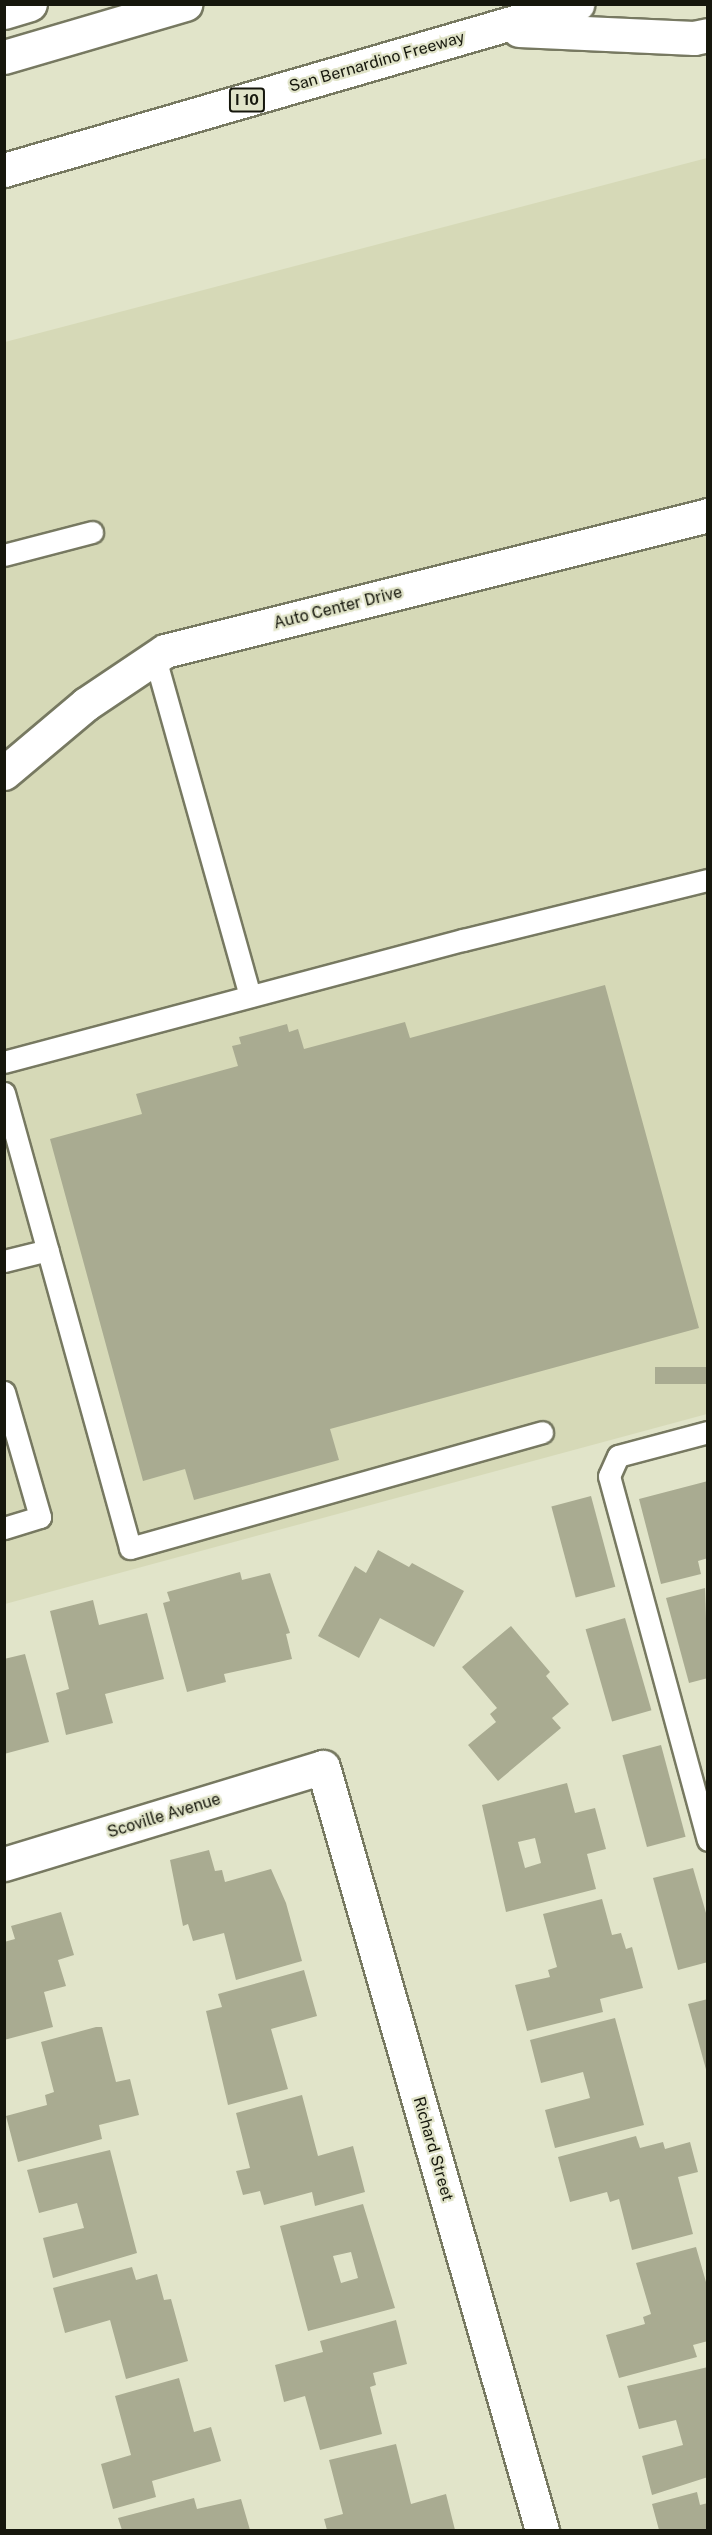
<!DOCTYPE html>
<html>
<head>
<meta charset="utf-8">
<style>
	body { margin:0 }
	#map { position:relative; width:712px; height:2535px; overflow:hidden; background:#e1e4c9; font-family:"Public Sans",sans-serif }
	div>[style] { position:absolute }
	.built>* { inset:0; background:#d6d9b7 }
	.building>* { inset:0; background:#a9ab91; transform-origin:0 0 }
	.roads { filter:drop-shadow(2px 0 #777961) drop-shadow(-2px 0 #777961) drop-shadow(0 2px #777961) drop-shadow(0 -2px #777961) }
	.service>* { height:21px; margin:-10.5px; padding:0 10.5px; transform-origin:10.5px; border-radius:10.5px; background:#fff }
	.minor>* { height:33px; margin:-16.5px; padding:0 16.5px; transform-origin:16.5px; border-radius:16.5px; background:#fff }
	.motorway>* { height:33px; margin:-16.5px; padding:0 16.5px; transform-origin:16.5px; border-radius:16.5px; background:#fff }
	span { translate:-50% -50%; white-space:nowrap; text-align:center; line-height:1.15; -webkit-text-stroke:4.5px #e1e4c9; paint-order:stroke }
	.shield-label span { padding:2px 4px; background:#e1e4c9; border:2px solid; border-radius:4px; -webkit-text-stroke-width:0 }
	.shield-label { font-size:15px; color:#16170d; font-weight:700 }
	.street-label { font-size:16px; color:#16170d }
	.frame { position:absolute; inset:0; border:6px solid #16170d; pointer-events:none }
</style>
</head>
<body>
<div id="map">
	<div class="built">
		<div style="clip-path:polygon(707px 158px,707px 1414px,5px 1604px,5px 342px)"></div>
	</div>
	<div class="building">
		<div style="clip-path:polygon(605px 985px,699px 1328px,330px 1429px,339px 1460px,194px 1500px,185px 1469px,143px 1481px,50px 1139px,142px 1114px,136px 1094px,238px 1066px,232px 1046px,241px 1044px,239px 1037px,287px 1024px,289px 1032px,298px 1029px,304px 1049px,405px 1022px,410px 1038px)"></div>
		<div style="left:708px;top:1367px;width:17px;height:53px;rotate:90deg"></div>
		<div style="clip-path:polygon(708px 1481px,708px 1558px,698px 1561px,701px 1574px,661px 1584px,639px 1499px)"></div>
		<div style="left:591px;top:1496px;width:94px;height:41px;rotate:75deg"></div>
		<div style="clip-path:polygon(378px 1550px,409px 1567px,412px 1563px,464px 1591px,434px 1647px,380px 1618px,359px 1658px,318px 1636px,355px 1566px,366px 1573px)"></div>
		<div style="clip-path:polygon(240px 1572px,242px 1580px,270px 1573px,290px 1633px,286px 1634px,292px 1659px,224px 1674px,226px 1682px,187px 1692px,163px 1603px,170px 1601px,167px 1592px)"></div>
		<div style="clip-path:polygon(705px 1588px,708px 1678px,689px 1683px,666px 1598px)"></div>
		<div style="clip-path:polygon(93px 1600px,99px 1625px,147px 1613px,164px 1679px,105px 1694px,113px 1723px,66px 1735px,56px 1693px,69px 1689px,50px 1611px)"></div>
		<div style="left:625px;top:1618px;width:96px;height:41px;rotate:74deg"></div>
		<div style="clip-path:polygon(511px 1626px,550px 1672px,546px 1676px,569px 1704px,552px 1718px,561px 1728px,498px 1781px,468px 1745px,496px 1722px,490px 1714px,497px 1708px,462px 1667px)"></div>
		<div style="clip-path:polygon(25px 1654px,49px 1742px,4px 1754px,4px 1659px)"></div>
		<div style="left:661px;top:1745px;width:95px;height:40px;rotate:75deg"></div>
		<div style="clip-path:polygon(evenodd,567px 1783px,575px 1813px,595px 1808px,606px 1849px,587px 1854px,596px 1889px,506px 1912px,482px 1805px,567px 1783px,535px 1838px,541px 1863px,525px 1868px,518px 1842px,535px 1838px)"></div>
		<div style="clip-path:polygon(209px 1850px,215px 1871px,222px 1870px,225px 1882px,271px 1869px,286px 1903px,302px 1961px,236px 1980px,224px 1933px,193px 1941px,188px 1924px,183px 1926px,170px 1860px)"></div>
		<div style="clip-path:polygon(693px 1868px,708px 1920px,708px 1962px,678px 1970px,653px 1878px)"></div>
		<div style="clip-path:polygon(602px 1899px,612px 1935px,621px 1933px,626px 1949px,632px 1947px,643px 1988px,600px 1999px,603px 2012px,527px 2031px,515px 1985px,550px 1977px,548px 1970px,557px 1967px,543px 1914px)"></div>
		<div style="clip-path:polygon(61px 1912px,74px 1955px,58px 1960px,66px 1986px,44px 1992px,53px 2027px,4px 2040px,4px 1942px,15px 1939px,11px 1926px)"></div>
		<div style="clip-path:polygon(304px 1970px,317px 2016px,271px 2029px,288px 2089px,228px 2105px,206px 2011px,222px 2007px,218px 1994px)"></div>
		<div style="clip-path:polygon(708px 1999px,708px 2073px,707px 2073px,688px 2004px)"></div>
		<div style="clip-path:polygon(615px 2018px,644px 2125px,555px 2148px,545px 2110px,590px 2098px,583px 2072px,541px 2083px,530px 2040px)"></div>
		<div style="clip-path:polygon(96px 2027px,102px 2027px,116px 2082px,130px 2079px,139px 2115px,99px 2125px,102px 2139px,18px 2162px,6px 2116px,47px 2105px,45px 2095px,54px 2092px,41px 2042px)"></div>
		<div style="clip-path:polygon(302px 2095px,318px 2156px,353px 2146px,365px 2192px,315px 2206px,312px 2192px,264px 2205px,260px 2191px,243px 2195px,236px 2171px,250px 2168px,236px 2113px)"></div>
		<div style="clip-path:polygon(636px 2136px,640px 2148px,663px 2142px,665px 2149px,690px 2142px,698px 2172px,678px 2177px,693px 2234px,632px 2250px,619px 2199px,610px 2202px,607px 2192px,570px 2202px,558px 2157px)"></div>
		<div style="clip-path:polygon(110px 2150px,137px 2253px,53px 2278px,43px 2238px,84px 2228px,77px 2203px,39px 2213px,27px 2170px)"></div>
		<div style="clip-path:polygon(evenodd,363px 2204px,395px 2308px,308px 2331px,280px 2226px,363px 2204px,351px 2252px,358px 2278px,341px 2283px,333px 2256px,351px 2252px)"></div>
		<div style="clip-path:polygon(696px 2247px,708px 2289px,708px 2341px,693px 2345px,697px 2357px,619px 2378px,606px 2335px,645px 2324px,643px 2317px,651px 2314px,636px 2263px)"></div>
		<div style="clip-path:polygon(132px 2267px,136px 2280px,157px 2274px,164px 2300px,171px 2299px,188px 2361px,126px 2379px,110px 2320px,65px 2333px,53px 2288px)"></div>
		<div style="clip-path:polygon(396px 2320px,407px 2364px,373px 2373px,376px 2385px,370px 2387px,382px 2434px,320px 2450px,305px 2396px,284px 2402px,275px 2365px,323px 2352px,320px 2341px)"></div>
		<div style="clip-path:polygon(708px 2367px,708px 2477px,652px 2495px,642px 2456px,683px 2445px,676px 2420px,639px 2429px,627px 2386px)"></div>
		<div style="clip-path:polygon(179px 2378px,194px 2432px,211px 2427px,221px 2461px,152px 2481px,156px 2497px,113px 2509px,101px 2464px,131px 2455px,115px 2396px)"></div>
		<div style="clip-path:polygon(396px 2444px,411px 2504px,446px 2494px,455px 2530px,327px 2530px,324px 2519px,343px 2514px,329px 2460px)"></div>
		<div style="clip-path:polygon(697px 2492px,700px 2505px,708px 2503px,708px 2530px,659px 2530px,652px 2504px)"></div>
		<div style="clip-path:polygon(194px 2498px,197px 2509px,241px 2499px,250px 2530px,122px 2530px,118px 2518px)"></div>
	</div>
	<div class="roads">
		<div class="service">
			<div style="left:4px;top:555px;width:91px;rotate:-14.6deg"></div>
			<div style="left:155px;top:658px;width:351px;rotate:74.3deg"></div>
			<div style="left:4px;top:1062px;width:475px;rotate:-14.9deg"></div>
			<div style="left:463px;top:940px;width:252px;rotate:-13.8deg"></div>
			<div style="left:4px;top:1093px;width:472px;rotate:74.5deg"></div>
			<div style="left:130px;top:1548px;width:428px;rotate:-15.7deg"></div>
			<div style="left:4px;top:1261px;width:45px;rotate:-14deg"></div>
			<div style="left:4px;top:1392px;width:130px;rotate:73.9deg"></div>
			<div style="left:40px;top:1517px;width:38px;rotate:163deg"></div>
			<div style="left:708px;top:1432px;width:93px;rotate:165.1deg"></div>
			<div style="left:618px;top:1456px;width:22px;rotate:114deg"></div>
			<div style="left:609px;top:1476px;width:377px;rotate:74.8deg"></div>
		</div>
		<div class="minor">
			<div style="left:4px;top:773px;width:107px;rotate:-40.1deg"></div>
			<div style="left:86px;top:704px;width:95px;rotate:-33.9deg"></div>
			<div style="left:165px;top:651px;width:560px;rotate:-14.06deg"></div>
			<div style="left:4px;top:1864px;width:333px;rotate:-16.9deg"></div>
			<div style="left:323px;top:1767px;width:794px;rotate:73.99deg"></div>
		</div>
		<div class="motorway">
			<div style="left:4px;top:12px;width:27px;rotate:-17deg"></div>
			<div style="left:519px;top:30px;width:175px;rotate:2.6deg"></div>
			<div style="left:694px;top:38px;width:14px;rotate:-12deg"></div>
			<div style="left:4px;top:57px;width:189px;rotate:-16.3deg"></div>
			<div style="left:4px;top:170px;width:597px;rotate:-16.16deg"></div>
		</div>
	</div>
	<div class="shield-label">
		<span style="left:247px;top:100px">I 10</span>
	</div>
	<div class="street-label">
		<span style="left:377px;top:62px;rotate:-16deg">San Bernardino Freeway</span>
		<span style="left:338px;top:608px;rotate:-14deg">Auto Center Drive</span>
		<span style="left:164px;top:1816px;rotate:-17deg">Scoville Avenue</span>
		<span style="left:433px;top:2149px;rotate:74deg">Richard Street</span>
	</div>
	<div class="frame"></div>
</div>
</body>
</html>
